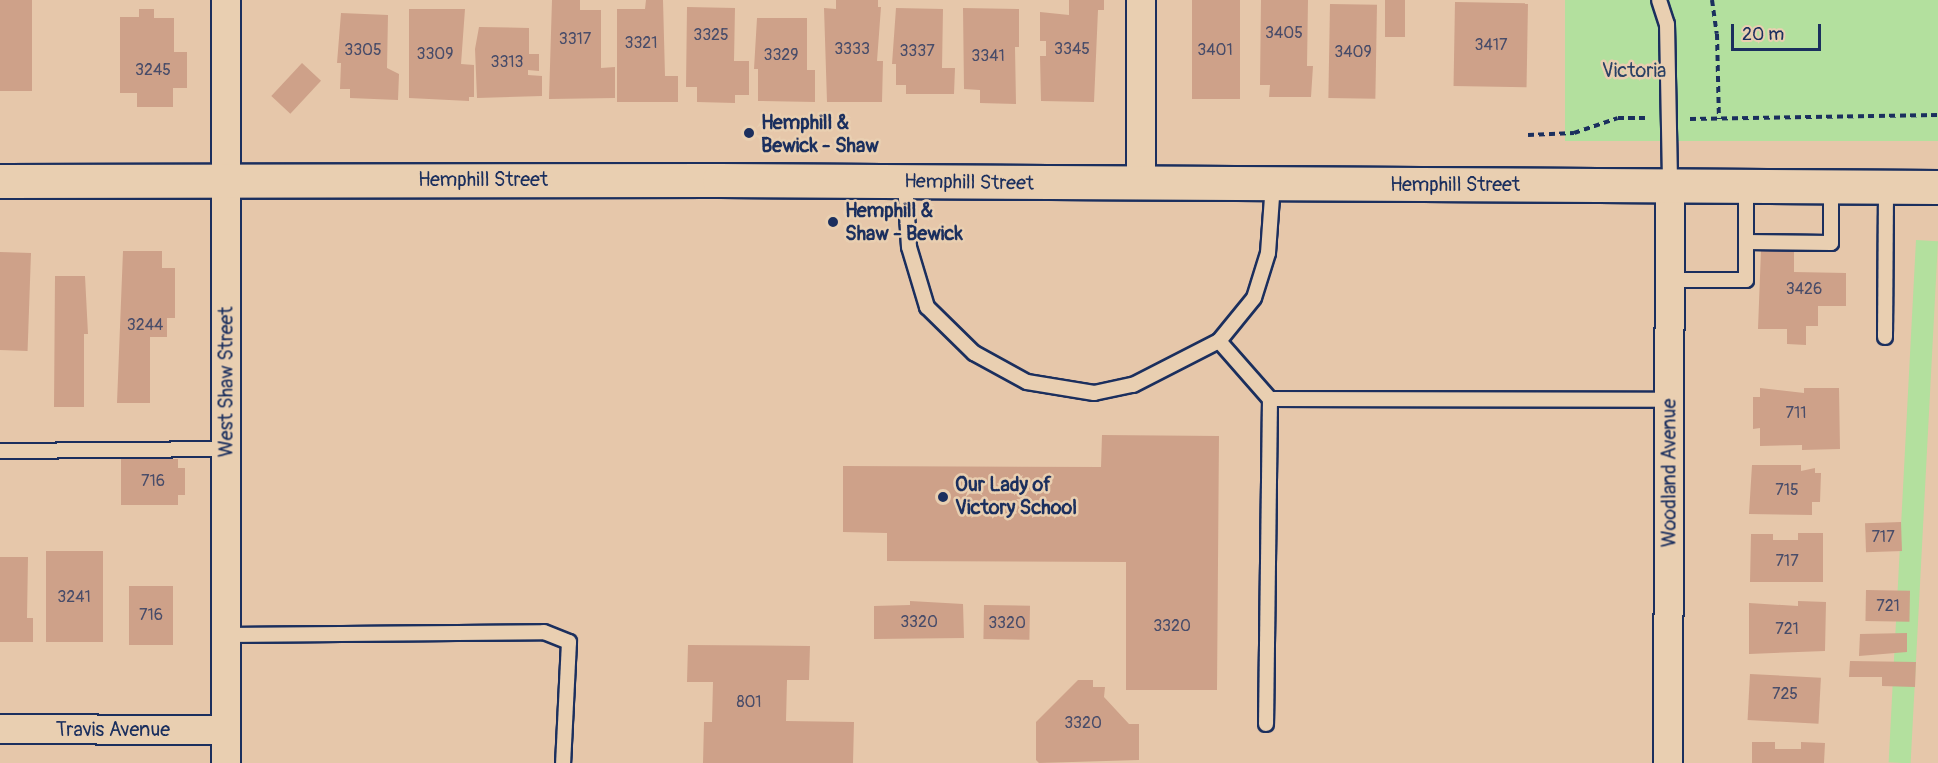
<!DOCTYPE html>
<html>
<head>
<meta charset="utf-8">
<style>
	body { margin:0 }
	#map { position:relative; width:1938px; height:763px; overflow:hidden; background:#e6c7aa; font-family:Pangolin,sans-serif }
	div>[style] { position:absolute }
	.green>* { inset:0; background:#b3e09e; transform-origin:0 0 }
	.building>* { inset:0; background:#cea189; transform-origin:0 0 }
	.path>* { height:4px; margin-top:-2px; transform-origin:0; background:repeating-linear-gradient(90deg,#1b2f5e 0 6px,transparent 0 10.5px) }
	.roads { filter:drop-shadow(2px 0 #1b2f5e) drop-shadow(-2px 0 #1b2f5e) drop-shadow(0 2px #1b2f5e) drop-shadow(0 -2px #1b2f5e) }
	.service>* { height:14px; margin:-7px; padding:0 7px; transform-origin:7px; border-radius:7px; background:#e9cfb1 }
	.minor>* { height:28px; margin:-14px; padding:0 14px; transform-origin:14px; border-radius:14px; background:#e9cfb1 }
	.secondary>* { height:33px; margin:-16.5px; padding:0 16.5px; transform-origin:16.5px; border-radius:16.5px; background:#e9cfb1 }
	.dots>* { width:16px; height:16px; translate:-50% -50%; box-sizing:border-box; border:3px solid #e9cfb1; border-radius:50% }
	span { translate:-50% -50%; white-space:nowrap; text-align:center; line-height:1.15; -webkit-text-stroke:5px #e9cfb1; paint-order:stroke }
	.number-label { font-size:16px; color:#484c69 }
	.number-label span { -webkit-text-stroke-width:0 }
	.park-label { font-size:20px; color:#2a4164 }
	.poi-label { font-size:20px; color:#1b2f5e; font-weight:700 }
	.left { translate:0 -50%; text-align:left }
	.street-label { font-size:20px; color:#1b2f5e }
	.scale { position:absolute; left:1731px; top:24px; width:90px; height:27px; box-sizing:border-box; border:3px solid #1b2f5e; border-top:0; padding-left:8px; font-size:18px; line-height:21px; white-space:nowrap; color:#1b2f5e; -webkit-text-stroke:4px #e9cfb1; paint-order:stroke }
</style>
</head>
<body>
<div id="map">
	<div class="green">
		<div style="left:1565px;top:0;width:373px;height:141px"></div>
		<div style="left:1916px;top:240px;width:22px;height:523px;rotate:3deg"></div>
	</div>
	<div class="building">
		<div style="left:0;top:0;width:32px;height:91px"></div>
		<div style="clip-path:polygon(552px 0,580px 0,580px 10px,601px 10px,601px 68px,615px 67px,615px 98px,549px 99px)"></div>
		<div style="clip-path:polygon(646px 0,663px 0,665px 76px,678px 76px,678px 102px,617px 102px,617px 9px,645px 9px)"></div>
		<div style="clip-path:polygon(836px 0,878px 0,878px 7px,881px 7px,877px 61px,883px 61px,882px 102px,827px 102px,824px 8px,836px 9px)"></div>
		<div style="clip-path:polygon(1069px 0,1104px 0,1104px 10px,1098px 10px,1094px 102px,1041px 101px,1040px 56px,1046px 56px,1046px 41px,1040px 41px,1040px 12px,1069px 15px)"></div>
		<div style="left:1192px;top:0;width:48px;height:99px"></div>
		<div style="clip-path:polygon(1261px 0,1308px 0,1307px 66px,1313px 66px,1311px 97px,1269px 97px,1270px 85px,1260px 85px)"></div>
		<div style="left:1385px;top:0;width:20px;height:37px"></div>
		<div style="left:1455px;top:2px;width:73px;height:84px;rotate:1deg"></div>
		<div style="left:1330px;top:4px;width:47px;height:94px;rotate:1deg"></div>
		<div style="clip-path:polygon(687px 7px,735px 8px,734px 61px,749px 61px,749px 95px,735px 95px,735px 103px,697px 102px,697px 87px,686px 87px)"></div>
		<div style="clip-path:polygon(896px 8px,943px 9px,942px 68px,955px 68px,954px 94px,906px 94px,906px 85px,896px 85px,896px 64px,892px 64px)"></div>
		<div style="clip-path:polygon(963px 8px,1019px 9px,1019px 47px,1015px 47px,1016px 104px,980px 103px,980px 90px,964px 89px)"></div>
		<div style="clip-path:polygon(139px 9px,154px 9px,154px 18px,174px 18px,174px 52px,187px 52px,187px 88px,173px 88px,173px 107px,137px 107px,137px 93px,120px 93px,120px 17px,139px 17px)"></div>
		<div style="clip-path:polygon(409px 9px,465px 9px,461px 64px,474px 65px,474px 97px,469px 97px,469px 101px,409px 98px)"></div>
		<div style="clip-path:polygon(341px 13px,388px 15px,387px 68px,399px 74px,398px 100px,350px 98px,350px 89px,340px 89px,341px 63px,337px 63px)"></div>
		<div style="clip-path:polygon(757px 18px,807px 18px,807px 70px,815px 70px,815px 102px,758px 101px,758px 69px,754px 69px)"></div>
		<div style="clip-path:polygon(479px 27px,529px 28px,529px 54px,539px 54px,539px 71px,528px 70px,528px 75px,542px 76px,542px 96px,477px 98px,475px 49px)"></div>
		<div style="left:302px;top:63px;width:26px;height:45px;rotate:43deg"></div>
		<div style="clip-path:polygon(1761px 250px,1794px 251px,1794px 272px,1846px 273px,1846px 306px,1818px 306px,1818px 326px,1806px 326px,1806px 345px,1787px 344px,1787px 329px,1758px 329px)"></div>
		<div style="clip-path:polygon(123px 251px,162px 251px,162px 268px,175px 268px,175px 318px,167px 318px,167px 337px,150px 337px,150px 403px,117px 403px)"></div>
		<div style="left:0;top:252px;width:31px;height:98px;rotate:2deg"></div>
		<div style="clip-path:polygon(55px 276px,85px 276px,88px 334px,84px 334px,84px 407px,54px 407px)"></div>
		<div style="clip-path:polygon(1760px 388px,1804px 393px,1804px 388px,1839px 388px,1840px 449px,1802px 450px,1802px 445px,1760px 446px,1760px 428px,1753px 429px,1753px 397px,1760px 397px)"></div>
		<div style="clip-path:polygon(1102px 435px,1219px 436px,1217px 690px,1126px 690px,1126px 562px,887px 561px,887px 533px,843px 532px,843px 466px,1101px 467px)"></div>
		<div style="clip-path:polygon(121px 459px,178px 459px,178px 468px,185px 468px,185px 495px,178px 495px,178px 505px,121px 505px)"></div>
		<div style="clip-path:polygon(1752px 465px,1801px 465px,1801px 471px,1815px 468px,1815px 473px,1821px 473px,1820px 502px,1812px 502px,1812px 515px,1749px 514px)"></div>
		<div style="left:1901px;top:522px;width:29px;height:36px;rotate:88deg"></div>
		<div style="clip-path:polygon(1798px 533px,1823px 533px,1823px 582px,1750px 582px,1751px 534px,1773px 534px,1773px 540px,1798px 540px)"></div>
		<div style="left:46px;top:551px;width:57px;height:91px"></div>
		<div style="clip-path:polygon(0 557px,28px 557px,27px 618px,33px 618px,33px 642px,0 642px)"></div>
		<div style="left:129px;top:586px;width:44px;height:59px"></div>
		<div style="left:1866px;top:590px;width:44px;height:31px;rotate:1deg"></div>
		<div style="clip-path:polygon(910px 601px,963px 604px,964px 638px,874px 639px,874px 606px,910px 605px)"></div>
		<div style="clip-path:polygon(1798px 601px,1826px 602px,1825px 651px,1749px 654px,1749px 603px,1798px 606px)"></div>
		<div style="left:984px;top:605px;width:46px;height:34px;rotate:1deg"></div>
		<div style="clip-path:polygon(1907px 633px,1907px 652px,1859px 656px,1860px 634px)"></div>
		<div style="clip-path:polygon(688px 645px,810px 646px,809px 680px,787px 680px,786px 721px,854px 722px,853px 763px,703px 763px,704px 722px,712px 722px,713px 682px,687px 682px)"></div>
		<div style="clip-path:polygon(1850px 661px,1916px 662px,1915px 687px,1882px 686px,1882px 677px,1849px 677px)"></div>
		<div style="left:1750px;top:674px;width:71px;height:46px;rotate:3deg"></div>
		<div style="clip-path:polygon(1078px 680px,1093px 680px,1093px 687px,1105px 687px,1104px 697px,1129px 724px,1139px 724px,1139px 760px,1039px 763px,1036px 760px,1036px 722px)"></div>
		<div style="clip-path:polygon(1752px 742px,1775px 742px,1775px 749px,1801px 749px,1801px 742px,1825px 743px,1824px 763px,1752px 763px)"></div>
	</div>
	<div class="path">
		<div style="left:1712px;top:0;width:34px;rotate:82deg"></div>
		<div style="left:1717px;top:34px;width:85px;rotate:88.7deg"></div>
		<div style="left:1690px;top:119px;width:248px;rotate:-0.9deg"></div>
		<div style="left:1528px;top:135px;width:46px;rotate:-2.5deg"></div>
		<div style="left:1574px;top:133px;width:46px;rotate:-18.8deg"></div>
		<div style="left:1618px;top:118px;width:28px"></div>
	</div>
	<div class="roads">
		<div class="service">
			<div style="left:1659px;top:0;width:25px;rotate:72deg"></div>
			<div style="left:1667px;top:24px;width:160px;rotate:88.9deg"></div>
			<div style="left:905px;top:182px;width:65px;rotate:86.5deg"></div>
			<div style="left:909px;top:247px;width:63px;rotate:73.3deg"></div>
			<div style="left:927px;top:307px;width:66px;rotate:44.4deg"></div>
			<div style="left:974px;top:353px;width:60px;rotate:28.7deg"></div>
			<div style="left:1027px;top:382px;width:68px;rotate:9.3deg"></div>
			<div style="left:1094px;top:393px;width:40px;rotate:-12deg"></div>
			<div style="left:1133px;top:385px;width:97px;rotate:-27.1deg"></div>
			<div style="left:1219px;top:341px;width:55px;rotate:-50.9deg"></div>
			<div style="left:1254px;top:298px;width:47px;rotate:-72.7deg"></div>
			<div style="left:1268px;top:253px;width:69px;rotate:-85.9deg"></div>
			<div style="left:1746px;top:242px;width:85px;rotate:0.7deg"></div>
			<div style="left:1831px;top:243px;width:57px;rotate:-90deg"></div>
			<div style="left:1670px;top:280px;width:76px"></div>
			<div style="left:1746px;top:280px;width:95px;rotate:-90deg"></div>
			<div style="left:1885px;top:337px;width:151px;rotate:-89.6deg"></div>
			<div style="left:1219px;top:341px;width:77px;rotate:48.7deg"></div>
			<div style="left:1270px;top:399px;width:325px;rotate:90.7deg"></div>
			<div style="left:1270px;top:399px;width:399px;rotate:0.1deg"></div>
			<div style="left:0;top:451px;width:226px;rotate:-0.5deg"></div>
			<div style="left:226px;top:635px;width:318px;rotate:-0.5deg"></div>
			<div style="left:544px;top:632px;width:27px;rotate:22deg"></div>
			<div style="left:569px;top:642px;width:121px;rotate:92.8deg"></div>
		</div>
		<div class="minor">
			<div style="left:1141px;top:0;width:184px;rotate:90deg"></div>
			<div style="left:0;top:729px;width:226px;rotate:0.3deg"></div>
			<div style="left:226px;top:763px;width:763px;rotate:-90deg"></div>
			<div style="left:1668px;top:763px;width:579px;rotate:-89.8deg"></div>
		</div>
		<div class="secondary">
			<div style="left:0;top:181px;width:719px;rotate:-0.08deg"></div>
			<div style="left:719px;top:180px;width:1219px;rotate:0.33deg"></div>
		</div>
	</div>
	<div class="dots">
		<div style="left:749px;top:133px;background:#1b2f5e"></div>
		<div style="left:833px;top:222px;background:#1b2f5e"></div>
		<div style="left:943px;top:497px;background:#1b2f5e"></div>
	</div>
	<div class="number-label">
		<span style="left:1284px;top:33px">3405</span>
		<span style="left:711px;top:35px">3325</span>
		<span style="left:575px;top:39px">3317</span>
		<span style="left:641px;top:43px">3321</span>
		<span style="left:1491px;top:45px">3417</span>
		<span style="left:852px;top:49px">3333</span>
		<span style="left:1072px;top:49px">3345</span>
		<span style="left:363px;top:50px">3305</span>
		<span style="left:1215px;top:50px">3401</span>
		<span style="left:917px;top:51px">3337</span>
		<span style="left:1353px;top:52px">3409</span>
		<span style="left:435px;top:54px">3309</span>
		<span style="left:781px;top:55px">3329</span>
		<span style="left:988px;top:56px">3341</span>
		<span style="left:507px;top:62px">3313</span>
		<span style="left:153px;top:70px">3245</span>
		<span style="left:1804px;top:289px">3426</span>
		<span style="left:145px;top:325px">3244</span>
		<span style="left:1796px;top:413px">711</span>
		<span style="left:153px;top:481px">716</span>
		<span style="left:1787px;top:490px">715</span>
		<span style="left:1883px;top:537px">717</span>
		<span style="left:1787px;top:561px">717</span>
		<span style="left:74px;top:597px">3241</span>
		<span style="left:1888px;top:606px">721</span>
		<span style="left:151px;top:615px">716</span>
		<span style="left:919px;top:622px">3320</span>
		<span style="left:1007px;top:623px">3320</span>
		<span style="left:1172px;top:626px">3320</span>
		<span style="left:1787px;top:629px">721</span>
		<span style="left:1785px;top:694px">725</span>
		<span style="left:749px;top:702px">801</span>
		<span style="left:1083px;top:723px">3320</span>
	</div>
	<div class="park-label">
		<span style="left:1634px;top:70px">Victoria</span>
	</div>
	<div class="poi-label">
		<span class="left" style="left:761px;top:134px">Hemphill &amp;<br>Bewick - Shaw</span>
		<span class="left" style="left:845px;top:222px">Hemphill &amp;<br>Shaw - Bewick</span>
		<span class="left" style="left:955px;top:496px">Our Lady of<br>Victory School</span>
	</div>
	<div class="street-label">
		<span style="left:483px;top:179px">Hemphill Street</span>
		<span style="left:969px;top:182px;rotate:1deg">Hemphill Street</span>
		<span style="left:1455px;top:184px">Hemphill Street</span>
		<span style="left:226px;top:382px;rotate:-90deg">West Shaw Street</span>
		<span style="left:1669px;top:473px;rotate:-90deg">Woodland Avenue</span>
		<span style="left:113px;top:729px">Travis Avenue</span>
	</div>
	<div class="scale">20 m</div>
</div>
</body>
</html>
